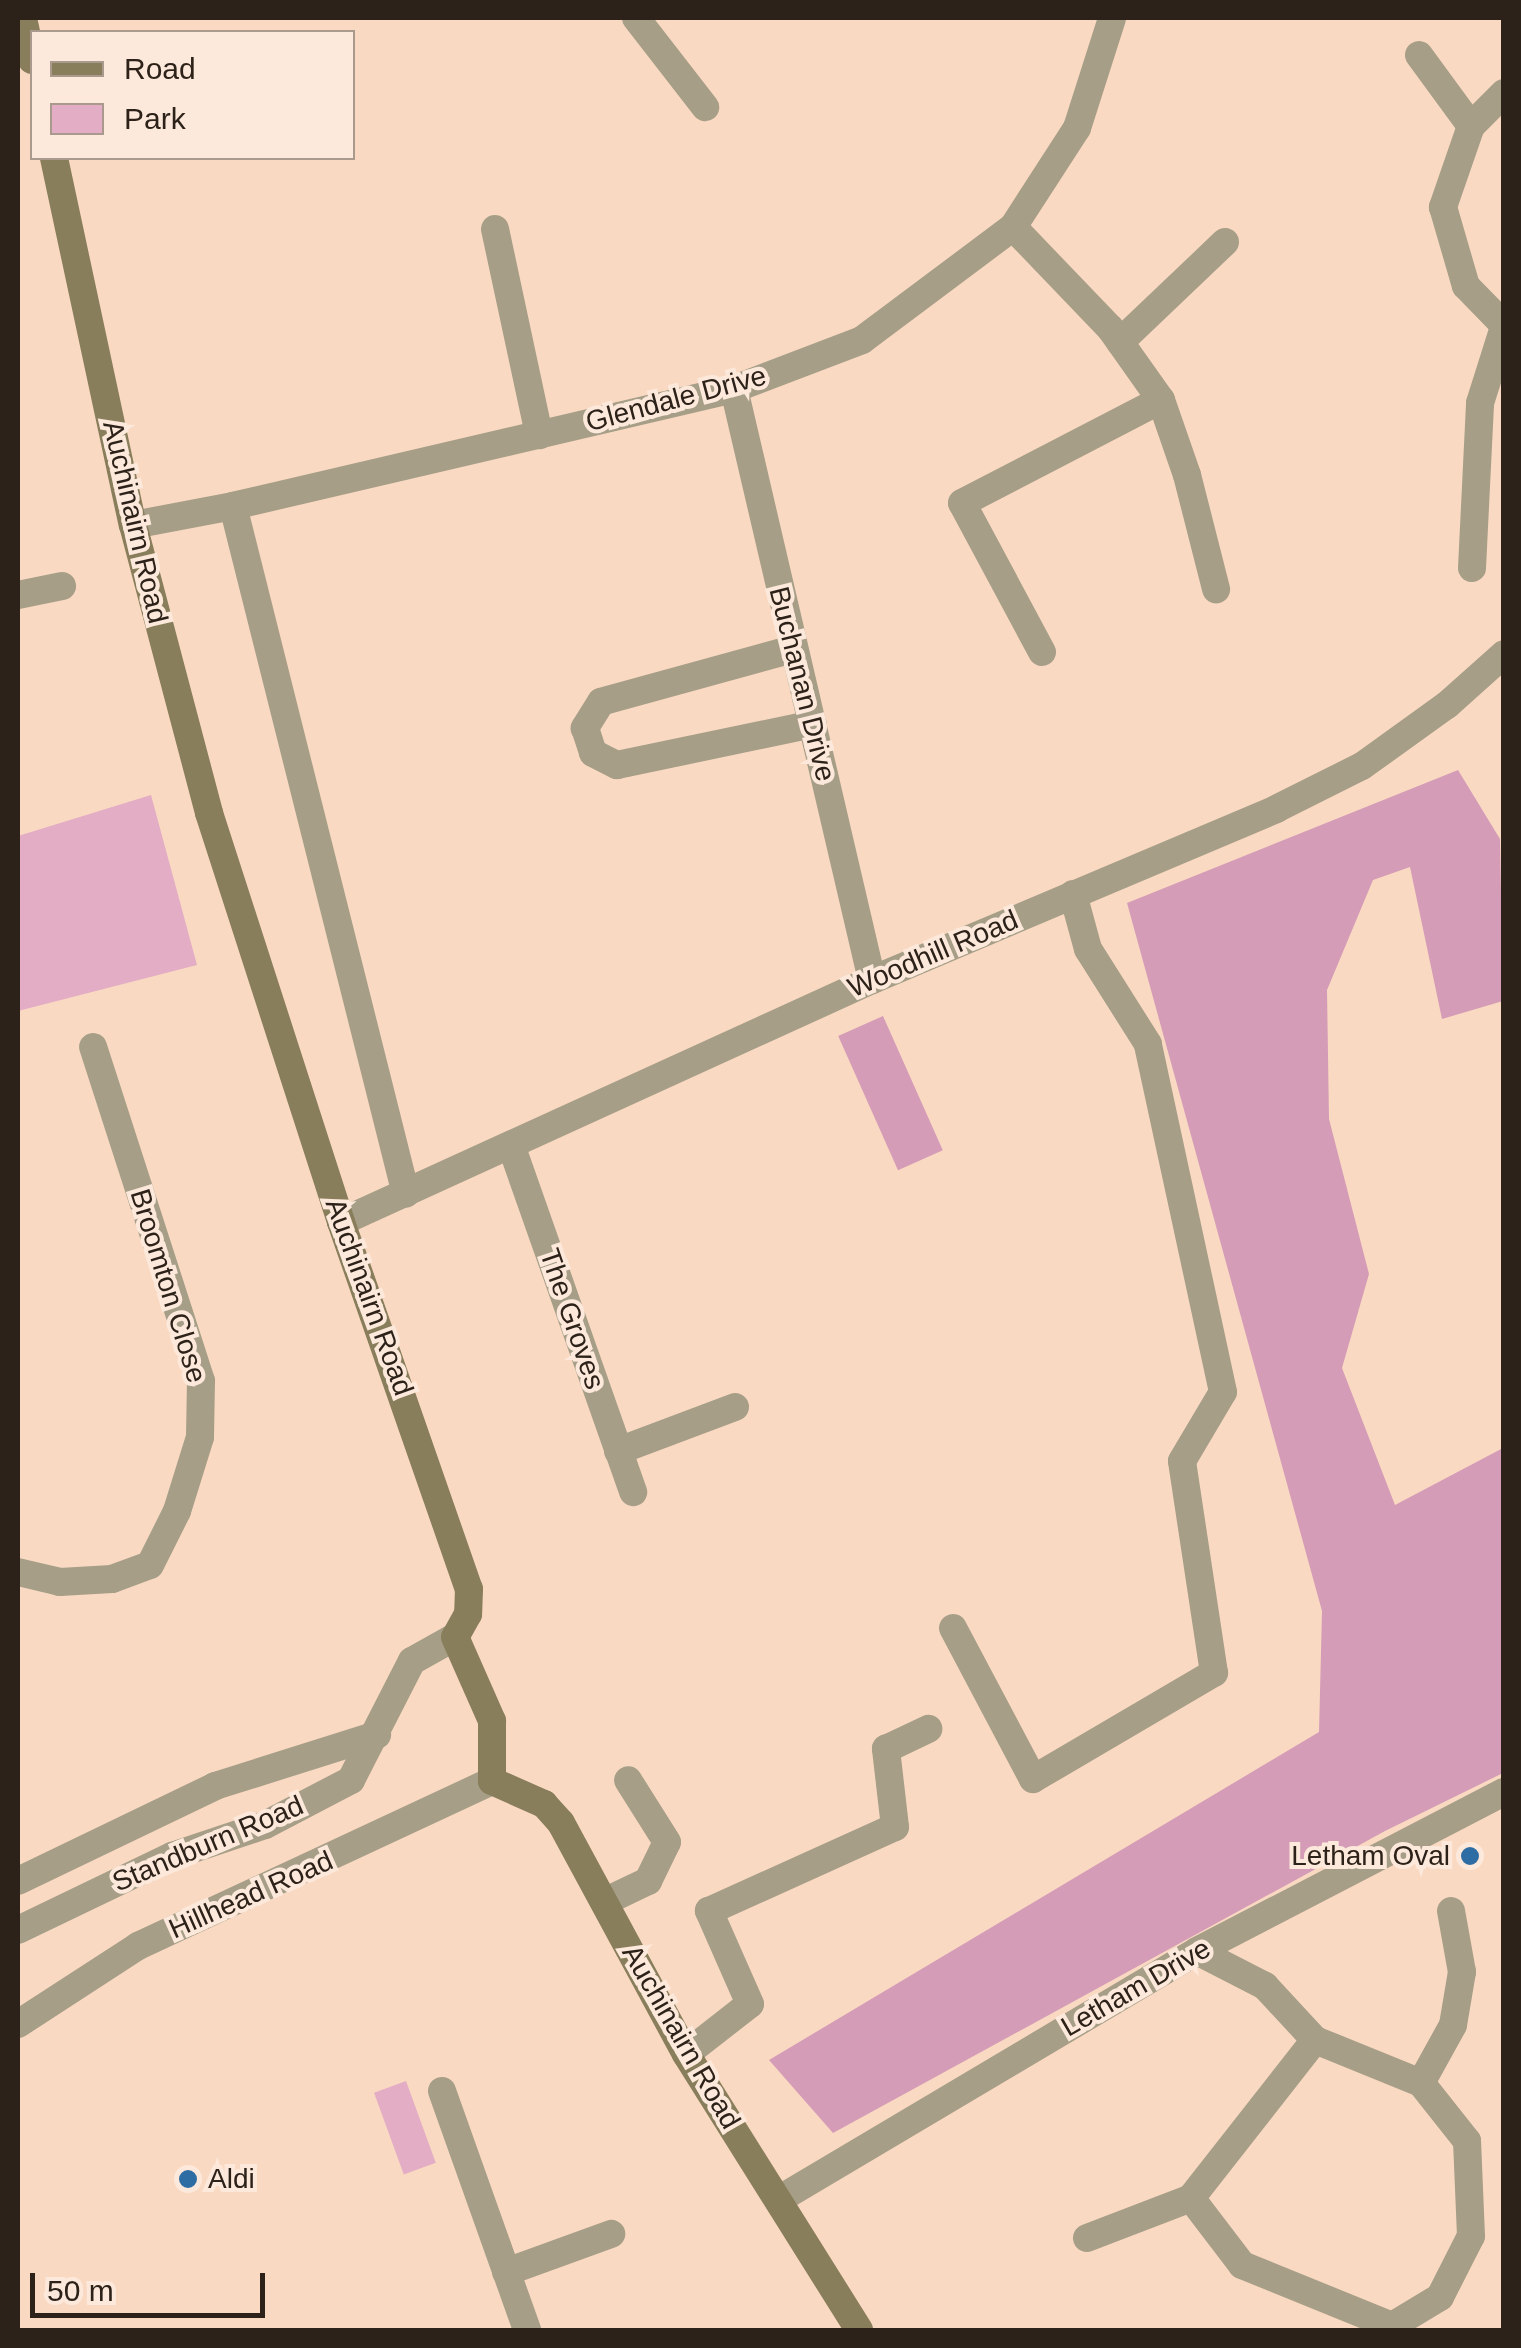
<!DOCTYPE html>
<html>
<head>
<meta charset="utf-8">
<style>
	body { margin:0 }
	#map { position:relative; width:1521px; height:2348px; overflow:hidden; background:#fad9c2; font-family:Arial,sans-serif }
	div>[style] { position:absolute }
	.green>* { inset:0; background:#e2adc5; transform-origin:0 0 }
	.forest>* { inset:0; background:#d49cb6; transform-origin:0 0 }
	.minor>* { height:28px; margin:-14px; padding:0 14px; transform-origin:14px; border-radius:14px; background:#a69e87 }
	.tertiary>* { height:28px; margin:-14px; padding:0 14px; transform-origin:14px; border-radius:14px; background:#a69e87 }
	.secondary>* { height:28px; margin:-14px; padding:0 14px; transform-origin:14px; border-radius:14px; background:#897e5b }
	.dots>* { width:28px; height:28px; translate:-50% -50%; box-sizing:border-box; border:5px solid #fde9db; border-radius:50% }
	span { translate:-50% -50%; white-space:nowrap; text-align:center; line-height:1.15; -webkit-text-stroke:8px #fde9db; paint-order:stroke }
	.street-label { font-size:28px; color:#2d2219 }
	.poi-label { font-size:28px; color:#2d2219 }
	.right { translate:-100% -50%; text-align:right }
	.left { translate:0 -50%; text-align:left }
	.frame { position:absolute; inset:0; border:20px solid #2d2219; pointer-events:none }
	.legend { position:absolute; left:30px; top:30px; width:325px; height:130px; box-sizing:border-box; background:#fde9db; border:2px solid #aa998d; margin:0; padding:12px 18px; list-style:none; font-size:30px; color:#2d2219 }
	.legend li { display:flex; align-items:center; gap:20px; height:50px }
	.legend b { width:50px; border:2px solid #aa998d }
	.scale { position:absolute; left:30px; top:2273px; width:235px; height:45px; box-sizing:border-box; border:5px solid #2d2219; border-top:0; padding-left:12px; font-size:30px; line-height:35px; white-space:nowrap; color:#2d2219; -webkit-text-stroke:8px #fde9db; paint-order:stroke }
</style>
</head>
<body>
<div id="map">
	<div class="green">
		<div style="clip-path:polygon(151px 795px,197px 965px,18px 1011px,18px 836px)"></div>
		<div style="left:406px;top:2081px;width:87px;height:34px;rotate:70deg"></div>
	</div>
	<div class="forest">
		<div style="clip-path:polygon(1458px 770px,1500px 839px,1503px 1001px,1442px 1019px,1410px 867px,1373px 880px,1327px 990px,1329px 1119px,1369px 1274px,1342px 1368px,1395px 1505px,1503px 1448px,1503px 1773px,1385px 1831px,833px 2133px,769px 2060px,1319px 1732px,1322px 1611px,1127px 903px)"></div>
		<div style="left:883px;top:1016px;width:147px;height:49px;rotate:66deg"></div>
	</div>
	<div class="minor">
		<div style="left:636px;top:18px;width:113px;rotate:52.2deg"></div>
		<div style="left:1419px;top:55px;width:88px;rotate:53.8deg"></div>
		<div style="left:1504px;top:93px;width:47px;rotate:135deg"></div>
		<div style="left:1471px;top:126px;width:86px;rotate:109.1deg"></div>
		<div style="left:1443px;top:207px;width:82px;rotate:73.8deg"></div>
		<div style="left:1466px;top:286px;width:54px;rotate:45.7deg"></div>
		<div style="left:1013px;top:227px;width:140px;rotate:46.2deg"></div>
		<div style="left:1110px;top:328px;width:88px;rotate:54.7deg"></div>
		<div style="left:1161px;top:400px;width:79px;rotate:70.9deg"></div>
		<div style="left:1187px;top:475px;width:118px;rotate:75.7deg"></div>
		<div style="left:495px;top:229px;width:211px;rotate:77.9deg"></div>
		<div style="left:1120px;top:342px;width:145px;rotate:-43.6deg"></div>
		<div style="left:734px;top:389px;width:607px;rotate:76.86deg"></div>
		<div style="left:233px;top:506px;width:709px;rotate:75.89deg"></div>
		<div style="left:133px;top:525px;width:102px;rotate:-10.8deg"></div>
		<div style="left:233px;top:506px;width:514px;rotate:-13.14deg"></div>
		<div style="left:734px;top:389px;width:137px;rotate:-20.9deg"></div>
		<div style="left:862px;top:340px;width:189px;rotate:-36.8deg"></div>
		<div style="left:1013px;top:227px;width:118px;rotate:-57.1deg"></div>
		<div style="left:1077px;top:128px;width:115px;rotate:-72.3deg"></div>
		<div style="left:1472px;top:568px;width:165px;rotate:-87.2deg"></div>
		<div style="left:1480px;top:403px;width:80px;rotate:-72.5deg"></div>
		<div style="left:18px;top:595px;width:45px;rotate:-11.6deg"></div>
		<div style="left:793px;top:649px;width:199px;rotate:164.6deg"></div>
		<div style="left:601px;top:702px;width:31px;rotate:122deg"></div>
		<div style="left:585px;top:728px;width:26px;rotate:72deg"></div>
		<div style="left:593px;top:753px;width:27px;rotate:27deg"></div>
		<div style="left:617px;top:765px;width:200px;rotate:-11.8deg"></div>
		<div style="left:1042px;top:652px;width:169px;rotate:-118.2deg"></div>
		<div style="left:962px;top:503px;width:224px;rotate:-27.4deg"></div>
		<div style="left:511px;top:1145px;width:368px;rotate:70.6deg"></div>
		<div style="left:618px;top:1451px;width:125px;rotate:-20.6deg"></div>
		<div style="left:18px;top:1572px;width:43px;rotate:13.4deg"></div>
		<div style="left:60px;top:1582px;width:52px;rotate:-3.3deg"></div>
		<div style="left:112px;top:1579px;width:40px;rotate:-20.2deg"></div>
		<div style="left:150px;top:1565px;width:60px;rotate:-63.4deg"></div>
		<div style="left:177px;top:1511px;width:77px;rotate:-72.7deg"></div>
		<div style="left:200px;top:1437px;width:56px;rotate:-89deg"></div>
		<div style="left:201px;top:1381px;width:351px;rotate:-107.9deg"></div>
		<div style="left:953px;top:1628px;width:171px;rotate:62.1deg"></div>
		<div style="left:1033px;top:1779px;width:210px;rotate:-30.4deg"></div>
		<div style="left:1214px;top:1673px;width:214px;rotate:-98.6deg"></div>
		<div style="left:1182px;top:1461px;width:80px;rotate:-59.3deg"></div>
		<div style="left:1223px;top:1392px;width:356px;rotate:-102.2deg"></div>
		<div style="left:1148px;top:1044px;width:112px;rotate:-122.3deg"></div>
		<div style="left:1088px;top:949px;width:57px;rotate:-105.3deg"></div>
		<div style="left:18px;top:1881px;width:219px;rotate:-25.7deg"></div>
		<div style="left:215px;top:1786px;width:170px;rotate:-17.5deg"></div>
		<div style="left:604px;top:1902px;width:49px;rotate:-25.5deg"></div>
		<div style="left:648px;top:1881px;width:43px;rotate:-64deg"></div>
		<div style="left:667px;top:1842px;width:73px;rotate:-122.2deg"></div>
		<div style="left:686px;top:2054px;width:81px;rotate:-38deg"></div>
		<div style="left:750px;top:2004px;width:102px;rotate:-113.8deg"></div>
		<div style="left:709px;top:1911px;width:204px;rotate:-24.3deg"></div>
		<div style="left:895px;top:1827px;width:79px;rotate:-96.6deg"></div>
		<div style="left:886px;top:1749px;width:47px;rotate:-25.5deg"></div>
		<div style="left:1421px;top:2083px;width:66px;rotate:-61.1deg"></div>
		<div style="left:1453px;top:2025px;width:54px;rotate:-80.4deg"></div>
		<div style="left:1462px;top:1972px;width:62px;rotate:-100.2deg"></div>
		<div style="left:442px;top:2091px;width:254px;rotate:70.4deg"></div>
		<div style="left:1191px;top:2198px;width:84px;rotate:52.7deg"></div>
		<div style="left:1242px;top:2265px;width:162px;rotate:22.1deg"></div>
		<div style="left:1392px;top:2326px;width:56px;rotate:-31.1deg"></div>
		<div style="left:1440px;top:2297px;width:68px;rotate:-63.1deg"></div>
		<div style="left:1471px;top:2236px;width:95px;rotate:-92.4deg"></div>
		<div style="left:1467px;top:2141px;width:74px;rotate:-128.4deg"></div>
		<div style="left:1421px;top:2083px;width:114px;rotate:-157.9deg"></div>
		<div style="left:1315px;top:2040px;width:74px;rotate:-132.8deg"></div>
		<div style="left:1265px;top:1986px;width:76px;rotate:-152.8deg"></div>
		<div style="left:1087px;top:2238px;width:111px;rotate:-21deg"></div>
		<div style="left:1191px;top:2198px;width:201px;rotate:-51.9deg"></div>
		<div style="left:506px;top:2272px;width:112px;rotate:-19.9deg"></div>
	</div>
	<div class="tertiary">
		<div style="left:341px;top:1222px;width:584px;rotate:-24.5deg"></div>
		<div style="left:872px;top:980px;width:439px;rotate:-22.9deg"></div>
		<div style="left:1276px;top:809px;width:96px;rotate:-26.6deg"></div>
		<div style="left:1362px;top:766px;width:105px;rotate:-35.7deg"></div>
		<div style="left:1447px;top:705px;width:76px;rotate:-41.8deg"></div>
		<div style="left:18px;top:1930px;width:171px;rotate:-25.7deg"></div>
		<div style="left:172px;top:1856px;width:98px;rotate:-18.4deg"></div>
		<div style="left:265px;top:1825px;width:97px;rotate:-27.6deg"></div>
		<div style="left:351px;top:1780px;width:134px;rotate:-62.9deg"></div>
		<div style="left:412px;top:1661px;width:49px;rotate:-29.2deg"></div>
		<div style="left:18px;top:2024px;width:143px;rotate:-33deg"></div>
		<div style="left:138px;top:1946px;width:391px;rotate:-25deg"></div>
		<div style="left:778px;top:2200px;width:487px;rotate:-30.7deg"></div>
		<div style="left:1197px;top:1951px;width:346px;rotate:-27.4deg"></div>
	</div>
	<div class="secondary">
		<div style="left:23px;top:18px;width:43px;rotate:77.9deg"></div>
		<div style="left:54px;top:158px;width:375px;rotate:77.9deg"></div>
		<div style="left:133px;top:525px;width:298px;rotate:75.2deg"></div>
		<div style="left:209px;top:813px;width:430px;rotate:72.1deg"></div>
		<div style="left:341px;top:1222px;width:389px;rotate:70.8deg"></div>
		<div style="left:469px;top:1589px;width:25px;rotate:92deg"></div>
		<div style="left:468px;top:1614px;width:26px;rotate:119deg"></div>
		<div style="left:455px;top:1637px;width:92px;rotate:66.2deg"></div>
		<div style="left:492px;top:1721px;width:60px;rotate:90deg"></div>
		<div style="left:492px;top:1781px;width:57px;rotate:23.9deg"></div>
		<div style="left:544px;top:1804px;width:25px;rotate:48deg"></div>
		<div style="left:561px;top:1823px;width:263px;rotate:61.6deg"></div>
		<div style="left:686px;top:2054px;width:326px;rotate:57.9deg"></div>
	</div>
	<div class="dots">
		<div style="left:1470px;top:1856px;background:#2d6da4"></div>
		<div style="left:188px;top:2179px;background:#2d6da4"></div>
	</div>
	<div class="street-label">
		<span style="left:676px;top:399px;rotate:-15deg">Glendale Drive</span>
		<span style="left:135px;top:522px;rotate:77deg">Auchinairn Road</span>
		<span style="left:802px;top:684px;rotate:76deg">Buchanan Drive</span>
		<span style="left:933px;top:954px;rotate:-23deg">Woodhill Road</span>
		<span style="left:168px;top:1286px;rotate:73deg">Broomton Close</span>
		<span style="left:369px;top:1297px;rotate:70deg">Auchinairn Road</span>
		<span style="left:572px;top:1319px;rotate:71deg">The Groves</span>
		<span style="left:208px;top:1844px;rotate:-23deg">Standburn Road</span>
		<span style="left:251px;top:1895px;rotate:-24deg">Hillhead Road</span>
		<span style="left:1136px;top:1988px;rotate:-30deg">Letham Drive</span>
		<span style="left:681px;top:2037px;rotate:60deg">Auchinairn Road</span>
	</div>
	<div class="poi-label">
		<span class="right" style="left:1450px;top:1856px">Letham Oval</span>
		<span class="left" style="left:208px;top:2179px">Aldi</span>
	</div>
	<div class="frame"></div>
	<ul class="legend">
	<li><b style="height:12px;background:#897e5b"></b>Road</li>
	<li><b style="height:28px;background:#e2adc5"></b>Park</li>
	</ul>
	<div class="scale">50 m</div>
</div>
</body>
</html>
